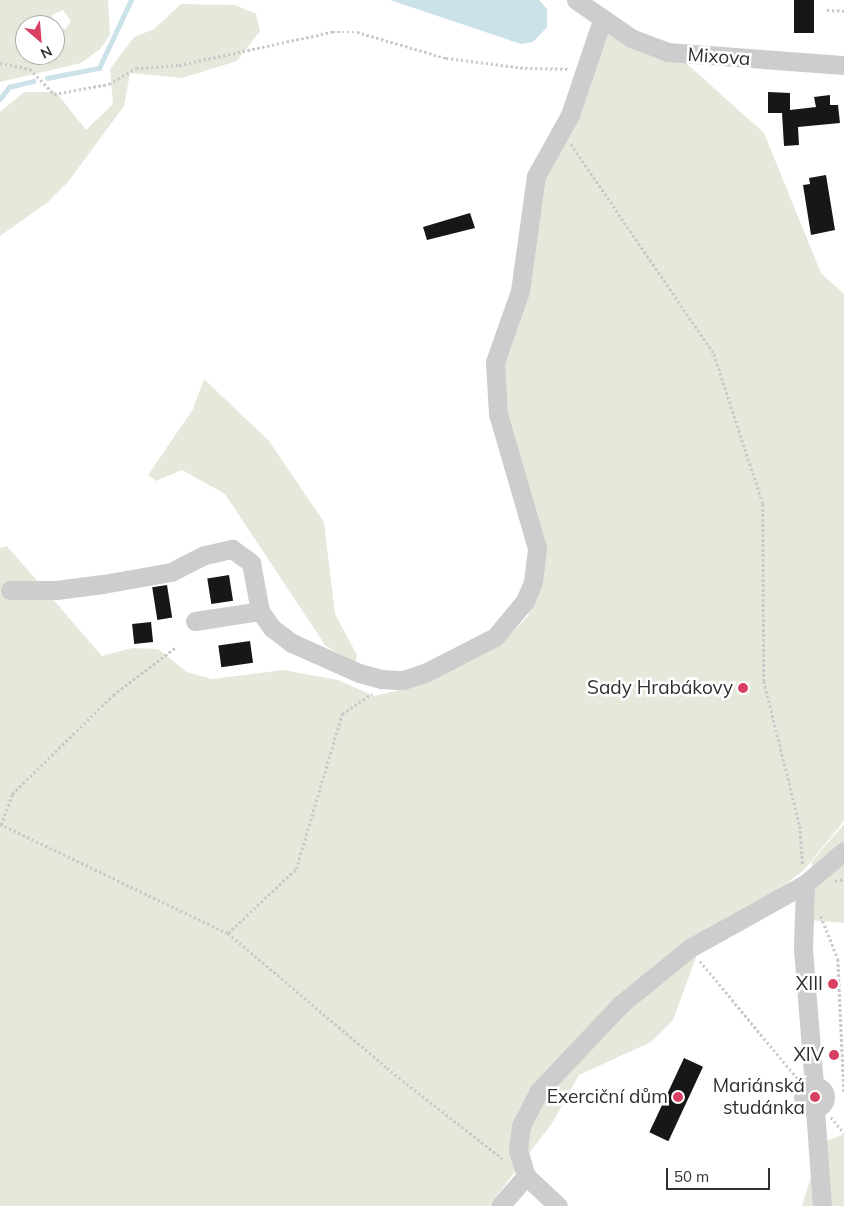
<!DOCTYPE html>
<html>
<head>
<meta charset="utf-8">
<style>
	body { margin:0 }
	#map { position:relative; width:844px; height:1206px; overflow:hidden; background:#fff; font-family:Mulish,sans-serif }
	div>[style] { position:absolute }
	.green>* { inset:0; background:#e5e9dc }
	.water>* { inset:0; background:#cae2e8 }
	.stream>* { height:4.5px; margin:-2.25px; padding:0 2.25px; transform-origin:2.25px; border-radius:2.25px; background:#cae2e8 }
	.building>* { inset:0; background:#171717; transform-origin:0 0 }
	.path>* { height:2.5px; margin-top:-1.25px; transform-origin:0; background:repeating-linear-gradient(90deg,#cacaca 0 2.5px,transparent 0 5px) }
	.minor>* { height:19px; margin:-9.5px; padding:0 9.5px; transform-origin:9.5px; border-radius:9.5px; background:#cdcdcd }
	.minor>.ring { margin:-9.5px; padding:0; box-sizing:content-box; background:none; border:19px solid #cdcdcd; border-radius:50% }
	.dots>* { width:14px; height:14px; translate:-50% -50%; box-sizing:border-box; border:2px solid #fff; border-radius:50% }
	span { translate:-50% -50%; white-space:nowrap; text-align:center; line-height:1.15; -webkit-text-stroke:5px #fff; paint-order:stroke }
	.street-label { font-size:19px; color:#303030 }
	.poi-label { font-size:19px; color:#303030 }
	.right { translate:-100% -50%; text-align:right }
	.north { position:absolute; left:15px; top:15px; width:50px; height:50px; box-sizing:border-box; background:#fff; border:1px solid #acacac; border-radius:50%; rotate:153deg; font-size:14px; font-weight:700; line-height:20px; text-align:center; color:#303030 }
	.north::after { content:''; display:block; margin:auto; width:18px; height:22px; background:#d94164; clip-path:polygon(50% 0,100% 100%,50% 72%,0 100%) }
	.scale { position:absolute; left:666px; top:1168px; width:104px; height:22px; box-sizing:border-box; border:2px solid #303030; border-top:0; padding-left:6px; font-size:15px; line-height:18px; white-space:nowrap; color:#303030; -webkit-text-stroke:4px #fff; paint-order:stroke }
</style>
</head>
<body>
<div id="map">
	<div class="green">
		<div style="clip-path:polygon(evenodd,0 0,108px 0,110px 35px,100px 49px,81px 63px,0 82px,0 0,63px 10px,71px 21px,66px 29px,55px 28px,55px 55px,25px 55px,25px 25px,52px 25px,52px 15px,63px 10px)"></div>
		<div style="clip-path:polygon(181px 4px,235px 5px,256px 14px,260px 31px,237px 61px,182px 78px,130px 73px,124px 106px,68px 182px,48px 202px,0 236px,0 112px,24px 92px,56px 92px,86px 130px,113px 104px,110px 69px,134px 37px,154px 29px)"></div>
		<div style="clip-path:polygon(606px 26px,686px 63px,764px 133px,821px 273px,844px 294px,844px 821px,803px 871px,699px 949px,673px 1020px,651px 1042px,579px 1075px,553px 1122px,489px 1206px,0 1206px,0 548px,7px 546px,102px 656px,132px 648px,158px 649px,187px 672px,212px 679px,283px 670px,338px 680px,374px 696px,417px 686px,499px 646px,528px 616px,542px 554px,495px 380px,538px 174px)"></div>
		<div style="clip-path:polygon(204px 379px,269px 441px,324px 522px,335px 614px,357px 655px,355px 665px,325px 645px,225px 494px,182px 470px,156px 481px,148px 475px,193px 409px)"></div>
		<div style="clip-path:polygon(844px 824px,844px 923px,809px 920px,816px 879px,811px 862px)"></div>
		<div style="clip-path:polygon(844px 1134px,844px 1206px,802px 1206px,821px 1143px)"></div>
	</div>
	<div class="water">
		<div style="clip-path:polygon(390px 0,539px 0,547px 9px,547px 27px,533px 42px,521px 44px)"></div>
	</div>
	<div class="stream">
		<div style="left:47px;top:78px;width:53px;rotate:-10.9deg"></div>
		<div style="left:99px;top:68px;width:75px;rotate:-64.8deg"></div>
		<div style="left:0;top:99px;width:15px;rotate:-53deg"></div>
		<div style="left:9px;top:87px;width:25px;rotate:-14deg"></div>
	</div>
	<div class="building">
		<div style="left:794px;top:0;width:20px;height:33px"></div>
		<div style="clip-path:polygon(768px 92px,790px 93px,790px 110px,816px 107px,814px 97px,830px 95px,830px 105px,838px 105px,840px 123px,798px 127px,799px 145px,784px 146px,782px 113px,768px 113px)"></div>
		<div style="clip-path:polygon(826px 175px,835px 230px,811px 235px,803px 185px,810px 184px,809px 178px)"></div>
		<div style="clip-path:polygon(470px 213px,475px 228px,427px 240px,423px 227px)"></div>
		<div style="left:229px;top:575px;width:26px;height:22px;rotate:81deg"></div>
		<div style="left:167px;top:585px;width:33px;height:15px;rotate:81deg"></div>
		<div style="left:151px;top:622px;width:20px;height:19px;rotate:84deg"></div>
		<div style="left:250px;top:641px;width:22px;height:32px;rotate:82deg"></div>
		<div style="left:684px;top:1058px;width:21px;height:82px;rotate:25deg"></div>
	</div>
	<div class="path">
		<div style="left:827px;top:10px;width:17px;rotate:3deg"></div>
		<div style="left:0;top:63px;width:31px;rotate:11deg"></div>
		<div style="left:30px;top:69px;width:35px;rotate:46deg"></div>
		<div style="left:54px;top:94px;width:56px;rotate:-10.3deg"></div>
		<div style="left:109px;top:84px;width:31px;rotate:-31deg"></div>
		<div style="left:136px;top:68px;width:43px;rotate:-4deg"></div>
		<div style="left:179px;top:65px;width:157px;rotate:-12.2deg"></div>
		<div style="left:332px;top:32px;width:25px"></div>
		<div style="left:357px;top:32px;width:93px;rotate:16.3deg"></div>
		<div style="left:446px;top:58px;width:80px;rotate:7.2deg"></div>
		<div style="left:525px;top:68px;width:43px;rotate:1.3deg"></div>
		<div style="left:571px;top:144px;width:254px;rotate:55.7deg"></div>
		<div style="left:714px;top:354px;width:158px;rotate:71.9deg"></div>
		<div style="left:763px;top:504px;width:177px;rotate:89.7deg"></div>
		<div style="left:764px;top:681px;width:149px;rotate:76.1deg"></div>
		<div style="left:800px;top:826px;width:39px;rotate:86deg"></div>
		<div style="left:0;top:824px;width:253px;rotate:25.6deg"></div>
		<div style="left:228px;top:933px;width:209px;rotate:40.3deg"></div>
		<div style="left:387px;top:1068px;width:147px;rotate:38.1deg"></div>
		<div style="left:1px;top:825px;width:33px;rotate:-70deg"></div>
		<div style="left:12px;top:794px;width:141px;rotate:-44.4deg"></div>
		<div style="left:113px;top:695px;width:79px;rotate:-37.3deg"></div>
		<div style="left:835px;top:881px;width:9px;rotate:-13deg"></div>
		<div style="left:821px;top:916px;width:46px;rotate:68.4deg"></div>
		<div style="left:838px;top:959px;width:134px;rotate:87.4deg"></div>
		<div style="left:228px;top:933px;width:93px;rotate:-43.3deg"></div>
		<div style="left:296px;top:869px;width:162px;rotate:-73.5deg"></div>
		<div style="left:342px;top:714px;width:36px;rotate:-34deg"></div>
		<div style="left:700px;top:961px;width:152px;rotate:50.3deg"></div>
		<div style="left:831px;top:1117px;width:21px;rotate:51deg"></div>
	</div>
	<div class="minor">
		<div style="left:576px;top:0;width:67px;rotate:34.6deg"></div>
		<div style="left:631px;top:38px;width:39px;rotate:21deg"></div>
		<div style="left:667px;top:52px;width:177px;rotate:4.2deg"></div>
		<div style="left:10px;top:590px;width:46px"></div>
		<div style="left:56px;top:590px;width:47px;rotate:-7.3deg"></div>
		<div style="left:103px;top:584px;width:69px;rotate:-10deg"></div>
		<div style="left:171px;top:572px;width:38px;rotate:-27deg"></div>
		<div style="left:205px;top:555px;width:28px;rotate:-13deg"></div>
		<div style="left:232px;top:549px;width:24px;rotate:36deg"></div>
		<div style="left:251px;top:563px;width:49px;rotate:79.4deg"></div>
		<div style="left:260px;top:611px;width:21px;rotate:55deg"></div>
		<div style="left:272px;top:628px;width:25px;rotate:37deg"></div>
		<div style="left:292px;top:643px;width:73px;rotate:24.1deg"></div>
		<div style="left:359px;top:673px;width:23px;rotate:15deg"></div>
		<div style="left:381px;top:679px;width:22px;rotate:3deg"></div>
		<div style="left:403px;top:680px;width:23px;rotate:-18deg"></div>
		<div style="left:425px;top:673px;width:79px;rotate:-27.2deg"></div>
		<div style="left:495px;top:637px;width:47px;rotate:-50.2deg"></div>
		<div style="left:525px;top:601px;width:21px;rotate:-67deg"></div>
		<div style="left:533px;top:582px;width:34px;rotate:-83deg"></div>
		<div style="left:537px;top:548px;width:140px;rotate:-106.2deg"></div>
		<div style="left:498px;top:414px;width:52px;rotate:-93.3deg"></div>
		<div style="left:495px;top:362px;width:75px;rotate:-70.6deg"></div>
		<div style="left:520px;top:291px;width:116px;rotate:-82.1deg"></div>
		<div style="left:536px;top:176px;width:70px;rotate:-60.9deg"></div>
		<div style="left:570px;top:115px;width:100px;rotate:-71.4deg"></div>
		<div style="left:195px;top:621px;width:66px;rotate:-8.7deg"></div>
		<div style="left:805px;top:884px;width:65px;rotate:91.8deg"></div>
		<div style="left:803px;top:949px;width:136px;rotate:85.4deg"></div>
		<div class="ring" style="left:803px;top:1086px;width:3px;height:3px"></div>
		<div style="left:815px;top:1109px;width:97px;rotate:85.9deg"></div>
		<div style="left:500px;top:1206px;width:40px;rotate:-49deg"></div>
		<div style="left:558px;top:1206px;width:44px;rotate:-136.8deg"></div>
		<div style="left:526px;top:1176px;width:27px;rotate:-107deg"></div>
		<div style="left:518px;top:1150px;width:24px;rotate:-83deg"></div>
		<div style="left:521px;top:1126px;width:38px;rotate:-63deg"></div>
		<div style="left:538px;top:1092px;width:121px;rotate:-46.7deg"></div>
		<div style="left:621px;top:1004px;width:89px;rotate:-39.1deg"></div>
		<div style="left:690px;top:948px;width:132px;rotate:-29.1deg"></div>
		<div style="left:805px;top:884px;width:51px;rotate:-40.2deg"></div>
	</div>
	<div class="dots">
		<div style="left:743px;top:688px;background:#d94164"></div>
		<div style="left:833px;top:984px;background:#d94164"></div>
		<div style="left:834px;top:1055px;background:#d94164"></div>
		<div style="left:678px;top:1097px;background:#d94164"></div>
		<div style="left:815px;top:1097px;background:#d94164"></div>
	</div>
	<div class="street-label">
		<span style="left:719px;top:57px;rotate:4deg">Mixova</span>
	</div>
	<div class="poi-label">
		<span class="right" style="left:733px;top:688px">Sady Hrabákovy</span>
		<span class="right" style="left:823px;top:984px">XIII</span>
		<span class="right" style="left:824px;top:1055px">XIV</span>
		<span class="right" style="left:805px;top:1097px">Mariánská<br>studánka</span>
		<span class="right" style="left:668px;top:1097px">Exerciční dům</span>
	</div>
	<div class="north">N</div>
	<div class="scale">50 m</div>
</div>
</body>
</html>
